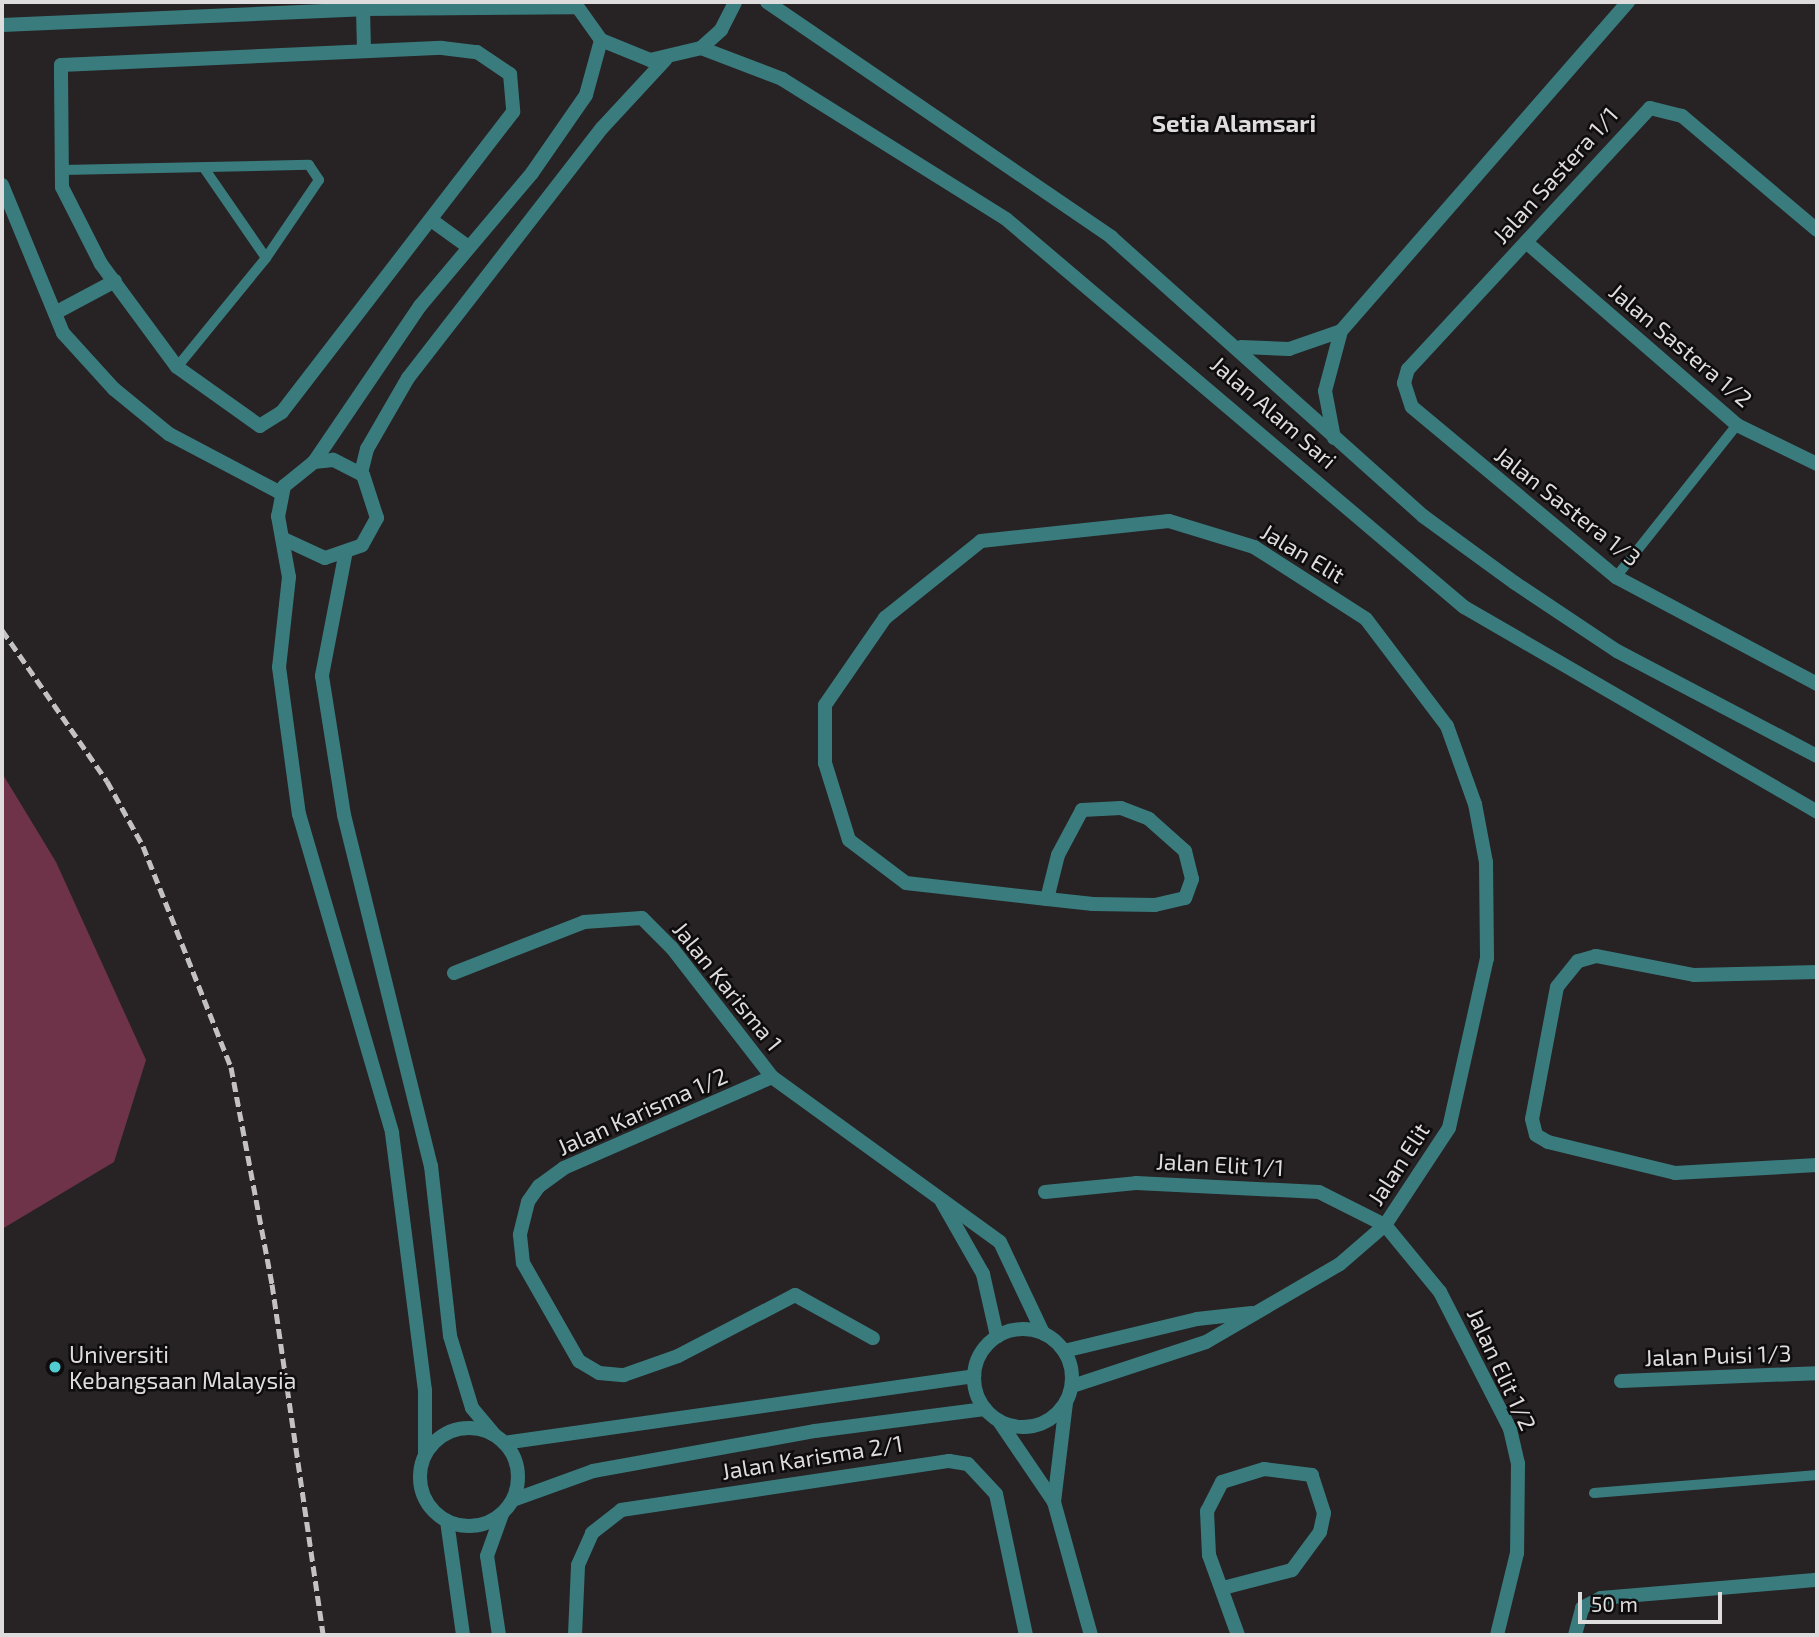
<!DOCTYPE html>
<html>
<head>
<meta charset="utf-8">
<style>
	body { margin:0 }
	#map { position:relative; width:1819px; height:1637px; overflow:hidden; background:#272224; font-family:"Exo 2",sans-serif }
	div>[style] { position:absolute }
	.forest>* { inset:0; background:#6f3349 }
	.service>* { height:10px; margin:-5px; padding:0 5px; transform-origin:5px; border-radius:5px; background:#3a7c7e }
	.minor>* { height:14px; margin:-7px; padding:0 7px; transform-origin:7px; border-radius:7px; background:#3a7c7e }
	.minor>.ring { margin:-7px; padding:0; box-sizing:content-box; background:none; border:14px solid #3a7c7e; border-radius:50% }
	.tertiary>* { height:14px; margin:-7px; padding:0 7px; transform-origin:7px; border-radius:7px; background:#3a7c7e }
	.tertiary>.ring { margin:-7px; padding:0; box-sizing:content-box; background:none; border:14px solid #3a7c7e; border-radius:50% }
	.rail>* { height:5px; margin-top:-2.5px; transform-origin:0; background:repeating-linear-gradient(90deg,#c4c1c2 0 10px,transparent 0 15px) }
	.dots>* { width:19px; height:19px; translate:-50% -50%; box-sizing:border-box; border:4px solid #0f0c0d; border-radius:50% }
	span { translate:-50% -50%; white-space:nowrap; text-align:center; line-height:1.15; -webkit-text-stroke:5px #0f0c0d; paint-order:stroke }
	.street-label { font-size:23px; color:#dfdcdd }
	.poi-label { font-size:23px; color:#dfdcdd }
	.left { translate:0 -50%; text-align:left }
	.neighbourhood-label { font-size:24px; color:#dfdcdd; font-weight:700 }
	.frame { position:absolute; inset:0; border:4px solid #dfdcdd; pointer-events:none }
	.scale { position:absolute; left:1578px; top:1592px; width:144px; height:32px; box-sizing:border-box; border:4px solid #dfdcdd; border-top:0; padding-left:9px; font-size:21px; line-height:24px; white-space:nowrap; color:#dfdcdd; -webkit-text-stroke:5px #0f0c0d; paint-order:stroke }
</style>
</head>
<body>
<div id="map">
	<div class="forest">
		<div style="clip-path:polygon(2px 773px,56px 862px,146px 1060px,114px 1162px,2px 1229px)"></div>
	</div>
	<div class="service">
		<div style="left:204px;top:168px;width:109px;rotate:55.4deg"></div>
		<div style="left:62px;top:170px;width:247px;rotate:-1.2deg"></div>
		<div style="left:309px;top:165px;width:18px;rotate:56deg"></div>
		<div style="left:319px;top:180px;width:94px;rotate:124.2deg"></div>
		<div style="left:266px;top:258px;width:141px;rotate:129.2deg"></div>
		<div style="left:1616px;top:577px;width:194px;rotate:-51.5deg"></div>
		<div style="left:1594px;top:1493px;width:224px;rotate:-4.6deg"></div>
	</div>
	<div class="minor">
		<div style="left:363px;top:9px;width:40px;rotate:88.6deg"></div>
		<div style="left:2px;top:25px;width:361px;rotate:-2.5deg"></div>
		<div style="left:363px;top:9px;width:212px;rotate:-0.5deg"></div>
		<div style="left:442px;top:48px;width:35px;rotate:7deg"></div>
		<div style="left:477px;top:52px;width:40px;rotate:34deg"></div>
		<div style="left:510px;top:74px;width:38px;rotate:85deg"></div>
		<div style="left:513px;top:112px;width:379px;rotate:127.6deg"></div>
		<div style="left:282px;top:412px;width:26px;rotate:148deg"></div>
		<div style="left:260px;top:426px;width:102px;rotate:-144.6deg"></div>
		<div style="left:177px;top:367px;width:128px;rotate:-126.4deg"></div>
		<div style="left:101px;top:264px;width:86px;rotate:-116.9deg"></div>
		<div style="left:62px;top:187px;width:122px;rotate:-90.5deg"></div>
		<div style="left:61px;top:65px;width:381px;rotate:-2.6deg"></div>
		<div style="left:2px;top:185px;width:160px;rotate:67.6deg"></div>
		<div style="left:63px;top:333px;width:76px;rotate:47.7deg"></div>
		<div style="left:114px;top:389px;width:71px;rotate:39.3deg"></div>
		<div style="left:169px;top:434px;width:127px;rotate:27.8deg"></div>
		<div style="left:434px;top:222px;width:39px;rotate:36deg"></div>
		<div style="left:1817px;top:230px;width:177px;rotate:-139.8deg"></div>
		<div style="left:1682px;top:116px;width:33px;rotate:-166deg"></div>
		<div style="left:1650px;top:108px;width:356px;rotate:132.8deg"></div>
		<div style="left:1408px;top:369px;width:15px;rotate:106deg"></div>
		<div style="left:1404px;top:383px;width:25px;rotate:72deg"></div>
		<div style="left:1412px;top:407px;width:266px;rotate:39.8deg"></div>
		<div style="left:1616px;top:577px;width:228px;rotate:28deg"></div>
		<div style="left:1526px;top:242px;width:279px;rotate:40.9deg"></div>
		<div style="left:1737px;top:425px;width:89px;rotate:26deg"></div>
		<div style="left:55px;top:313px;width:68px;rotate:-28.1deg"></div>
		<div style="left:1341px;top:331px;width:437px;rotate:-48.9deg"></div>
		<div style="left:314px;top:462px;width:189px;rotate:-55.8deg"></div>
		<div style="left:420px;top:306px;width:174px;rotate:-49.9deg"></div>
		<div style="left:532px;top:173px;width:95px;rotate:-55.3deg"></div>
		<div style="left:586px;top:95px;width:57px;rotate:-74.7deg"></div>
		<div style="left:361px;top:473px;width:25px;rotate:-76deg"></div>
		<div style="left:367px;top:449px;width:82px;rotate:-60deg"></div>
		<div style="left:408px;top:378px;width:316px;rotate:-52.2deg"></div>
		<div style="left:602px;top:128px;width:94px;rotate:-47.2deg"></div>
		<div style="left:286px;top:540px;width:43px;rotate:24.8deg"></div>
		<div style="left:325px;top:558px;width:39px;rotate:-19deg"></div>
		<div style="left:362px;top:545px;width:31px;rotate:-61deg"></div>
		<div style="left:377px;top:518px;width:45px;rotate:-108deg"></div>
		<div style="left:363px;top:475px;width:34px;rotate:-153deg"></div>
		<div style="left:333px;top:460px;width:19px;rotate:174deg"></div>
		<div style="left:314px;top:462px;width:38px;rotate:141deg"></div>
		<div style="left:284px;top:486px;width:31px;rotate:101deg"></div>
		<div style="left:278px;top:516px;width:62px;rotate:79.8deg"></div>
		<div style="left:289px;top:577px;width:91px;rotate:96.3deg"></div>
		<div style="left:279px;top:667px;width:148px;rotate:82.3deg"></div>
		<div style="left:299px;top:814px;width:332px;rotate:73.7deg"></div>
		<div style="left:392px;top:1133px;width:259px;rotate:82.7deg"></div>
		<div style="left:425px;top:1390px;width:63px;rotate:90deg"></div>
		<div style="left:345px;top:556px;width:122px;rotate:100.9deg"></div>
		<div style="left:322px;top:676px;width:141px;rotate:81deg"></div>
		<div style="left:344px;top:815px;width:362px;rotate:76.1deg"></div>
		<div style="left:431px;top:1166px;width:171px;rotate:83.6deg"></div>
		<div style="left:450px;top:1336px;width:75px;rotate:73deg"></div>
		<div style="left:472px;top:1408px;width:34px;rotate:50deg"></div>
		<div style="left:1047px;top:899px;width:45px;rotate:-76deg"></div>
		<div style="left:1058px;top:855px;width:51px;rotate:-61.9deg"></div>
		<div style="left:1082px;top:810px;width:39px;rotate:-3deg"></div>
		<div style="left:1121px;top:808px;width:30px;rotate:21deg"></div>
		<div style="left:1149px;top:819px;width:48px;rotate:41.6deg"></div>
		<div style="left:1185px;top:851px;width:29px;rotate:76deg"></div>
		<div style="left:1192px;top:879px;width:20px;rotate:110deg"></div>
		<div style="left:1185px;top:898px;width:31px;rotate:167deg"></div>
		<div style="left:1155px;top:905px;width:62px;rotate:-179.1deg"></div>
		<div style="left:1093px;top:904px;width:46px;rotate:-173.8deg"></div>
		<div style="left:1047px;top:899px;width:142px;rotate:-173.5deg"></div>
		<div style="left:906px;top:883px;width:71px;rotate:-143deg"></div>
		<div style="left:849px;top:840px;width:81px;rotate:-107.3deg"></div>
		<div style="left:825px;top:763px;width:58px;rotate:-90deg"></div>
		<div style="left:825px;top:705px;width:106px;rotate:-55.4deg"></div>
		<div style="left:885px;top:618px;width:123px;rotate:-38.7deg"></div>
		<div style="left:981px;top:541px;width:189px;rotate:-6.1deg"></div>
		<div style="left:1169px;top:521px;width:89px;rotate:17deg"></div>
		<div style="left:1254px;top:547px;width:133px;rotate:32.7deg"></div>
		<div style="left:1366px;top:619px;width:134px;rotate:52.9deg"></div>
		<div style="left:1447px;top:726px;width:83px;rotate:70.3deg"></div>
		<div style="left:1475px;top:804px;width:59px;rotate:79.3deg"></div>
		<div style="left:1486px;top:862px;width:96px;rotate:89.4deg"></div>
		<div style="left:1487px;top:958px;width:174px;rotate:102.6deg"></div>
		<div style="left:1449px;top:1128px;width:116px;rotate:123.4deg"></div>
		<div style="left:1385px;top:1225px;width:60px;rotate:139.1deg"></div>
		<div style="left:1340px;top:1264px;width:155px;rotate:149.8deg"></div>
		<div style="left:1206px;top:1342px;width:141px;rotate:161.8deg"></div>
		<div style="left:1817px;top:972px;width:123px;rotate:178.6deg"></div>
		<div style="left:1694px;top:975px;width:100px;rotate:-169deg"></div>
		<div style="left:1596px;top:956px;width:19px;rotate:164deg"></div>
		<div style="left:1578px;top:961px;width:33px;rotate:129deg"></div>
		<div style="left:1557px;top:987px;width:134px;rotate:100.7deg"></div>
		<div style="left:1532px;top:1119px;width:16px;rotate:76deg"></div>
		<div style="left:1536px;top:1135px;width:14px;rotate:30deg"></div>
		<div style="left:1548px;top:1142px;width:131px;rotate:13.7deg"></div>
		<div style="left:1675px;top:1173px;width:142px;rotate:-3.2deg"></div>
		<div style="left:454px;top:973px;width:140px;rotate:-21.4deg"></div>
		<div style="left:584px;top:922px;width:58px;rotate:-3.9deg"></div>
		<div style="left:642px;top:918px;width:42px;rotate:45deg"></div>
		<div style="left:672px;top:948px;width:163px;rotate:52.2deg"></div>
		<div style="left:772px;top:1077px;width:281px;rotate:35.9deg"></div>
		<div style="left:1000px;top:1242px;width:101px;rotate:64.7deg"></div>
		<div style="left:772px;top:1077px;width:227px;rotate:156.4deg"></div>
		<div style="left:564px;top:1168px;width:31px;rotate:144deg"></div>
		<div style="left:539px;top:1186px;width:19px;rotate:125deg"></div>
		<div style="left:528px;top:1202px;width:34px;rotate:104deg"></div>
		<div style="left:520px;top:1235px;width:28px;rotate:84deg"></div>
		<div style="left:523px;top:1263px;width:113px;rotate:60.3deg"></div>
		<div style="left:579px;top:1361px;width:23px;rotate:31deg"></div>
		<div style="left:599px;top:1373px;width:25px;rotate:5deg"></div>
		<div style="left:624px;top:1375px;width:57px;rotate:-19.4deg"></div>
		<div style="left:678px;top:1356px;width:132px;rotate:-27.5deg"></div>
		<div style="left:795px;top:1295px;width:89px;rotate:28.9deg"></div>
		<div style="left:1045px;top:1192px;width:91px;rotate:-5.6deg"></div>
		<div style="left:1136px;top:1183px;width:183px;rotate:2.8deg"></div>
		<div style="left:1319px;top:1192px;width:74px;rotate:26.6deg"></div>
		<div style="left:1385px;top:1225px;width:87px;rotate:50.6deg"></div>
		<div style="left:1440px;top:1292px;width:154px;rotate:62.9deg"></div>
		<div style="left:1510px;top:1429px;width:35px;rotate:77deg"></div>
		<div style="left:1518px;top:1463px;width:90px;rotate:90.6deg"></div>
		<div style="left:1517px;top:1553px;width:84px;rotate:103.7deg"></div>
		<div style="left:942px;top:1202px;width:83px;rotate:60.3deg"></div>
		<div style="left:983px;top:1274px;width:64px;rotate:77.3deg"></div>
		<div style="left:1064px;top:1351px;width:137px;rotate:-13.5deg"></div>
		<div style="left:1197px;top:1319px;width:55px;rotate:-6.2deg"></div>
		<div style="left:1621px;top:1381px;width:196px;rotate:-2.3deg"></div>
		<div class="ring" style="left:420px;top:1428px;width:84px;height:84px"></div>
		<div style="left:504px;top:1443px;width:475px;rotate:-8.1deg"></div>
		<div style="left:513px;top:1500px;width:85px;rotate:-19.9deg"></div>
		<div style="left:593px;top:1471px;width:226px;rotate:-10.2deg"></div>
		<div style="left:815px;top:1431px;width:171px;rotate:-7.4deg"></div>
		<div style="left:447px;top:1521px;width:115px;rotate:82deg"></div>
		<div style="left:1223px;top:1588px;width:71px;rotate:-14.6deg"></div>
		<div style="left:1292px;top:1570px;width:47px;rotate:-53.6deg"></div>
		<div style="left:1320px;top:1532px;width:19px;rotate:-78deg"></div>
		<div style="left:1324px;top:1513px;width:40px;rotate:-108deg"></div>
		<div style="left:1312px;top:1475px;width:48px;rotate:-172.9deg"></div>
		<div style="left:1264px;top:1469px;width:44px;rotate:162.8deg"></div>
		<div style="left:1222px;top:1482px;width:33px;rotate:117deg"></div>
		<div style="left:1207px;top:1511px;width:44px;rotate:87.4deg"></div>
		<div style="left:1209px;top:1555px;width:85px;rotate:70.1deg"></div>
		<div style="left:499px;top:1635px;width:80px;rotate:-98.6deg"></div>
		<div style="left:487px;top:1556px;width:45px;rotate:-70.3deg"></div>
		<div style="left:575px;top:1635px;width:70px;rotate:-87.5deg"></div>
		<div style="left:578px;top:1565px;width:35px;rotate:-66deg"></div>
		<div style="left:592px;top:1533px;width:37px;rotate:-38deg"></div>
		<div style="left:621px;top:1510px;width:332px;rotate:-8.5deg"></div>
		<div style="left:949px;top:1461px;width:19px;rotate:9deg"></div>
		<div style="left:968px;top:1464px;width:41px;rotate:47deg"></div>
		<div style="left:996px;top:1494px;width:144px;rotate:78deg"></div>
		<div style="left:1575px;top:1635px;width:28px;rotate:-75deg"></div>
		<div style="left:1582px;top:1608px;width:21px;rotate:-28deg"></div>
		<div style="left:1601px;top:1598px;width:217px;rotate:-4.8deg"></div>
	</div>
	<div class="tertiary">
		<div style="left:574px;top:2px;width:47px;rotate:54.6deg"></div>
		<div style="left:601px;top:40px;width:53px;rotate:22.2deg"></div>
		<div style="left:650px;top:60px;width:52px;rotate:-13.2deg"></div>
		<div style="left:701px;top:48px;width:27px;rotate:-42deg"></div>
		<div style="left:721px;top:30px;width:31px;rotate:-63deg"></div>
		<div style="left:767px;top:2px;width:417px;rotate:34.3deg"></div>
		<div style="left:1111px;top:237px;width:419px;rotate:41.8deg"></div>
		<div style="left:1423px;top:516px;width:114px;rotate:36.1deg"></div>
		<div style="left:1515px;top:583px;width:123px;rotate:33.7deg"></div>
		<div style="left:1617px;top:651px;width:226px;rotate:27.7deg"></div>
		<div style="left:701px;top:48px;width:87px;rotate:20.9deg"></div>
		<div style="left:782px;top:79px;width:264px;rotate:32deg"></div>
		<div style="left:1006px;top:219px;width:600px;rotate:40.27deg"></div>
		<div style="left:1464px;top:607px;width:408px;rotate:30.1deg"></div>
		<div style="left:1241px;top:347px;width:48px;rotate:2.4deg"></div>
		<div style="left:1289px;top:349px;width:55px;rotate:-19.1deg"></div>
		<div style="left:1334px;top:438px;width:48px;rotate:-100.8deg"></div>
		<div style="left:1325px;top:391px;width:62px;rotate:-75.1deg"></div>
		<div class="ring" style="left:974px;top:1329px;width:84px;height:84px"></div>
		<div style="left:999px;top:1421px;width:98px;rotate:55.8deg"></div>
		<div style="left:1054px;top:1502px;width:138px;rotate:74.5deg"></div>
		<div style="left:1054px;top:1502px;width:100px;rotate:-83.1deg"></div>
	</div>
	<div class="rail">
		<div style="left:2px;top:630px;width:184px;rotate:55.2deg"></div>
		<div style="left:107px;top:781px;width:74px;rotate:61deg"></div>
		<div style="left:143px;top:846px;width:238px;rotate:68.3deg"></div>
		<div style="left:231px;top:1067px;width:221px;rotate:79.3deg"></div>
		<div style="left:272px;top:1284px;width:355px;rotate:81.7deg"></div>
	</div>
	<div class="dots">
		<div style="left:55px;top:1367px;background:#52ccd0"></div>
	</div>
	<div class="street-label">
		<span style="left:1555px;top:175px;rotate:-48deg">Jalan Sastera 1/1</span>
		<span style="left:1681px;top:345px;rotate:40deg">Jalan Sastera 1/2</span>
		<span style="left:1274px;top:412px;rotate:41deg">Jalan Alam Sari</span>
		<span style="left:1568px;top:506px;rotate:38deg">Jalan Sastera 1/3</span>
		<span style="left:1303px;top:553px;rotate:31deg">Jalan Elit</span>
		<span style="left:728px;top:986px;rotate:51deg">Jalan Karisma 1</span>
		<span style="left:642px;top:1111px;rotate:-24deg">Jalan Karisma 1/2</span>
		<span style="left:1220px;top:1164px;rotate:3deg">Jalan Elit 1/1</span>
		<span style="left:1398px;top:1164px;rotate:-57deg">Jalan Elit</span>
		<span style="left:1718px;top:1355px;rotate:-2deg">Jalan Puisi 1/3</span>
		<span style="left:1502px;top:1369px;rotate:65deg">Jalan Elit 1/2</span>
		<span style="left:812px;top:1457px;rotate:-9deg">Jalan Karisma 2/1</span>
	</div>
	<div class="poi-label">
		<span class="left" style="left:69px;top:1367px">Universiti<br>Kebangsaan Malaysia</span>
	</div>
	<div class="neighbourhood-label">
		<span style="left:1234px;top:123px">Setia Alamsari</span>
	</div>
	<div class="frame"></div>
	<div class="scale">50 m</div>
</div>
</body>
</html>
